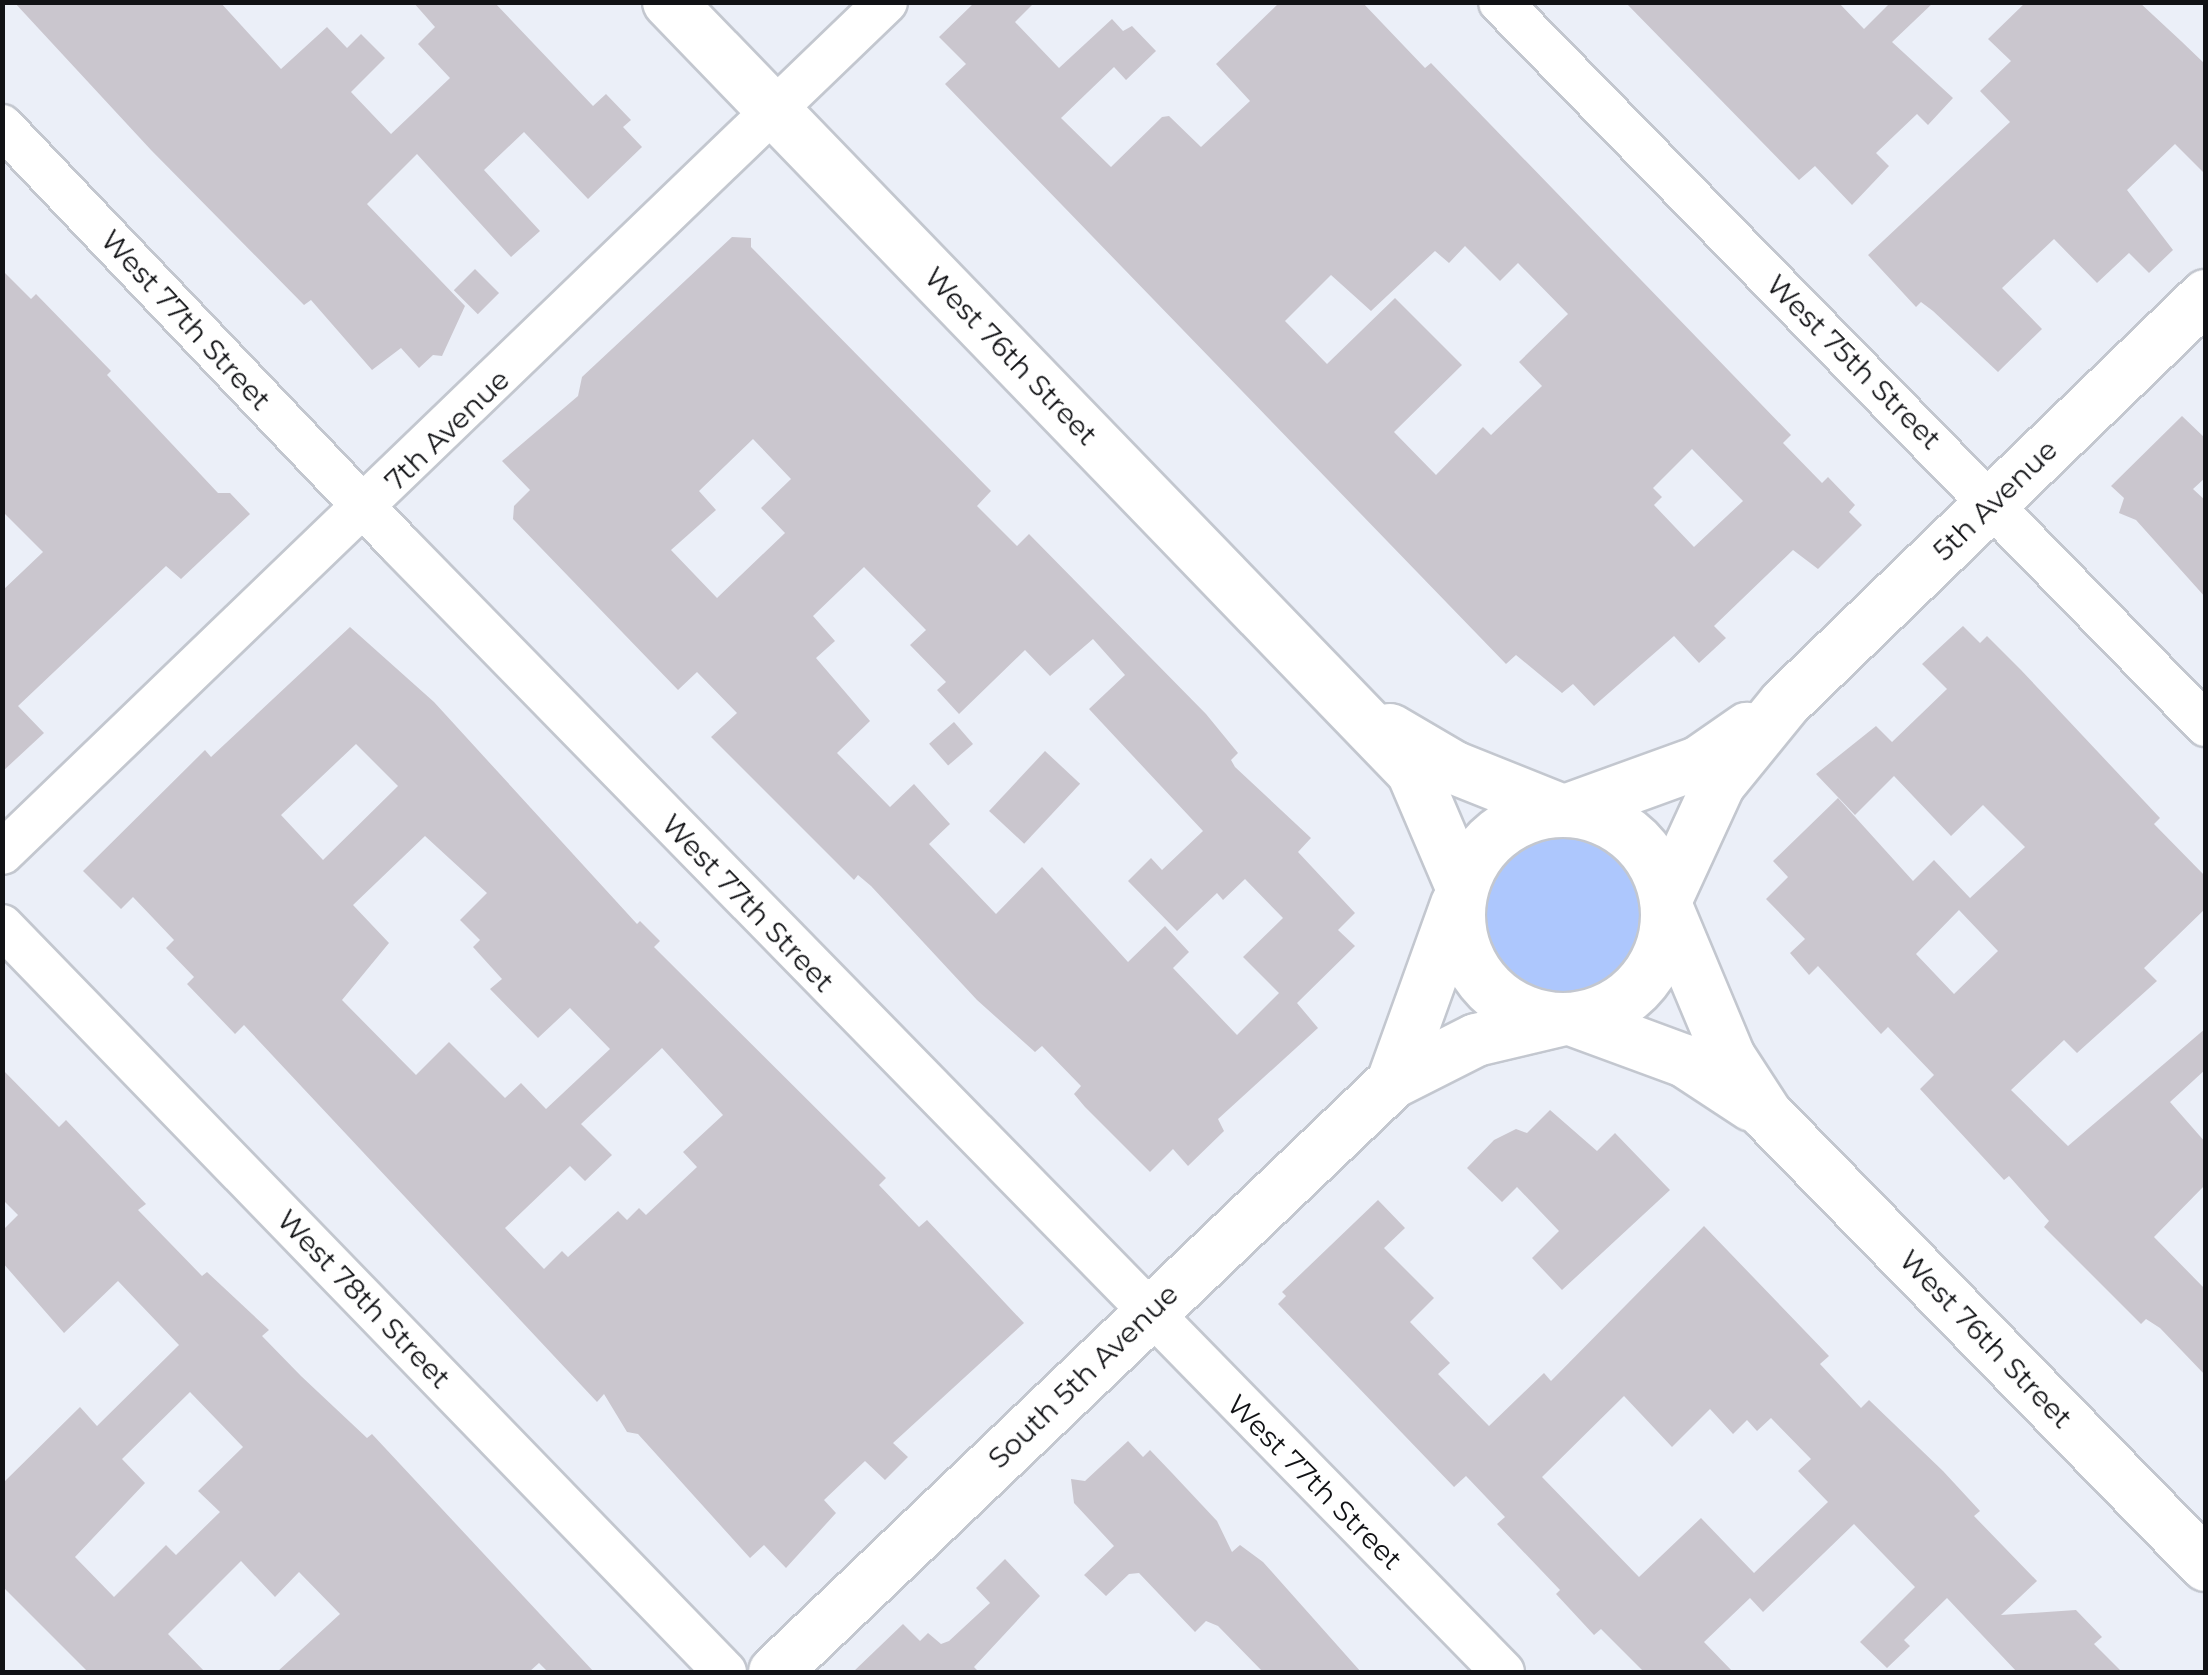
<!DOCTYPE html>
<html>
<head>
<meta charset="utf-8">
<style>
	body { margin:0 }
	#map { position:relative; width:2208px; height:1675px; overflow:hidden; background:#ebeff8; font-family:Montserrat,sans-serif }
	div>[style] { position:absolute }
	.green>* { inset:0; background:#adc7fd }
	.round { border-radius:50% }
	.building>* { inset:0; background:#cac6ce; transform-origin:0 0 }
	.roads { filter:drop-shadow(2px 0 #c3c7cf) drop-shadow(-2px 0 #c3c7cf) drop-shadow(0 2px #c3c7cf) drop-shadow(0 -2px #c3c7cf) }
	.minor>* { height:42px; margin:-21px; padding:0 21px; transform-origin:21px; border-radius:21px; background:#fff }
	.tertiary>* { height:52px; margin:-26px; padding:0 26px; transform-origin:26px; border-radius:26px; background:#fff }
	.tertiary>.ring { margin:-26px; padding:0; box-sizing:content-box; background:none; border:52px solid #fff; border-radius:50% }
	span { translate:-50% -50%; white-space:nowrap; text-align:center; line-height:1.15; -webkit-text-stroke:9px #fff; paint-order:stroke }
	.street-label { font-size:28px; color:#111215 }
	.frame { position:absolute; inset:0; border:5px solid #111215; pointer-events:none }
</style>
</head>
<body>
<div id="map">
	<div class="green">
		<div class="round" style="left:1482px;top:832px;width:162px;height:162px"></div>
	</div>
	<div class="building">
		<div style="clip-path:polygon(14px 2px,220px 2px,281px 69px,327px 27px,347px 48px,361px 34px,385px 58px,351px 92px,391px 134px,450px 78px,418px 44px,435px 27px,413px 2px,494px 2px,593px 106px,606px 94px,631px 120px,623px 127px,642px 147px,588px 199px,524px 132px,484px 170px,540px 231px,511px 257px,417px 154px,367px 204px,465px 306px,442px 356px,433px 355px,419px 368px,401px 348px,372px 370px,311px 300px,304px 305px,151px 150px)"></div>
		<div style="clip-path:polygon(evenodd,975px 2px,1035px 2px,1015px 22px,1059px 68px,1112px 19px,1123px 31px,1132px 26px,1156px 51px,1126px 80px,1114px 67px,1061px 118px,1111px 167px,1162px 117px,1169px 116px,1201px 147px,1250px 101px,1216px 64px,1280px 2px,1362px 2px,1425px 68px,1431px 63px,1732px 374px,1791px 435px,1783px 443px,1822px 483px,1828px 477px,1855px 505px,1849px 512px,1862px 525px,1818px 569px,1793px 550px,1714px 626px,1726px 638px,1699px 663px,1674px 636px,1594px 706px,1573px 684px,1562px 693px,1516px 655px,1506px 664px,945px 84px,966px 64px,939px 37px,975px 2px,1465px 246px,1500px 281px,1518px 263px,1568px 314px,1519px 362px,1542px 386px,1491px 435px,1483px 427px,1436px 475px,1394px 432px,1462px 365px,1395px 298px,1327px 364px,1285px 321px,1331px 275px,1371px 311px,1435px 251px,1449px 263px,1465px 246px,975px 2px,1692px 449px,1743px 501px,1694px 547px,1654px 505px,1662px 497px,1653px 488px,1692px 449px)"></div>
		<div style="clip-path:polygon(1625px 2px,1838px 2px,1864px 29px,1891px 2px,1934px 2px,1892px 42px,1953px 98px,1928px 125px,1917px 114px,1876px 153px,1889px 166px,1852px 205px,1815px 166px,1799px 180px)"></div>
		<div style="clip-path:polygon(2026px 2px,2139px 2px,2181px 41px,2206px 65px,2206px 175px,2175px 144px,2127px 190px,2173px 250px,2149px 273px,2129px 253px,2097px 283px,2054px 239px,2002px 288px,2042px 329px,1998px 372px,1933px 311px,1921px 302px,1916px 307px,1868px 255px,2010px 122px,1980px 91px,2011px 61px,1988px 39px)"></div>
		<div style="clip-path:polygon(evenodd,732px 237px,751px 238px,751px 247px,991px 491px,977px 506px,1017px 546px,1029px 534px,1206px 714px,1238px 753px,1231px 760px,1235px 767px,1311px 838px,1298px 852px,1355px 913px,1338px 930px,1355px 946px,1297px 1003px,1318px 1028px,1218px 1119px,1224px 1131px,1188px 1166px,1173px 1149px,1150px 1172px,1085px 1107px,1074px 1094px,1081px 1086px,1042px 1046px,1035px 1052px,977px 1000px,871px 886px,858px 875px,854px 880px,711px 737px,737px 713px,697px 672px,678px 690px,513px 519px,514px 506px,530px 490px,502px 461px,578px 396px,582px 377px,732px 237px,753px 439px,791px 479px,761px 508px,785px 533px,717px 598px,671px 550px,716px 510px,699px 491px,753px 439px,732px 237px,864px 567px,926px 630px,910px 645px,946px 682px,937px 690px,959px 714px,1025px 650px,1050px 676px,1093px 639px,1125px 675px,1089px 709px,1203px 831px,1162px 870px,1151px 858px,1128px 881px,1177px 931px,1217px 893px,1223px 900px,1245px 879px,1283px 918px,1243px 957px,1279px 993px,1237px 1035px,1173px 968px,1189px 952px,1165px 926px,1128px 962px,1042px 867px,996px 914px,929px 844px,950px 824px,914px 784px,890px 807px,837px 753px,870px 721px,816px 658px,835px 641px,813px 616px,864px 567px)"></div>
		<div style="left:475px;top:269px;width:34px;height:30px;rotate:45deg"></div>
		<div style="clip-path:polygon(2px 270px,31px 299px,36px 294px,111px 371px,107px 375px,218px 493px,230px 493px,250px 514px,181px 579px,166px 566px,18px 706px,44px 733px,2px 772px,2px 591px,43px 552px,2px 511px)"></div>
		<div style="clip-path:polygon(2182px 416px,2206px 439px,2206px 477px,2193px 489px,2206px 501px,2206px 598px,2136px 520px,2119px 513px,2124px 498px,2111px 486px)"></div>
		<div style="clip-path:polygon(evenodd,1963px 626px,1980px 643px,1987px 636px,2021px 670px,2160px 818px,2154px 824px,2206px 877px,2206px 908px,2144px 968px,2157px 981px,2077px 1053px,2064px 1040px,2011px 1090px,2068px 1146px,2206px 1028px,2206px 1069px,2170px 1102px,2206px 1143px,2206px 1184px,2154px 1237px,2206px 1290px,2206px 1376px,2160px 1328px,2146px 1319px,2141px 1324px,2044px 1227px,2049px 1221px,2009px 1176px,2004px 1180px,1920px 1089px,1934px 1075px,1888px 1027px,1881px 1034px,1818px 966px,1809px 975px,1790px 953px,1805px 939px,1766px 899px,1788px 877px,1773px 861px,1838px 798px,1913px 881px,1934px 860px,1970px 898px,2025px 847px,1983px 805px,1951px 836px,1894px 776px,1855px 815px,1816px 774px,1876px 726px,1892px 742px,1947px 689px,1922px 664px,1963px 626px,1959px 910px,1998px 951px,1954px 994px,1916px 954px,1959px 910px)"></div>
		<div style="clip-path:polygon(evenodd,350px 627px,434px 702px,637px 924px,640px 921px,660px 941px,654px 947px,886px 1178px,879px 1185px,919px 1227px,927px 1220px,1024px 1323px,893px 1443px,908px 1457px,885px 1480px,865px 1461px,824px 1500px,836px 1513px,786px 1568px,764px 1545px,750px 1558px,638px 1434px,627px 1432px,604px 1394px,597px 1402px,244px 1025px,235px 1034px,187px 984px,194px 977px,166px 948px,174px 940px,133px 897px,121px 909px,83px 871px,205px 750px,211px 757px,350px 627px,356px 744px,398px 786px,323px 860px,281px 815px,356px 744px,350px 627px,425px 836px,487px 893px,460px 920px,480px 940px,473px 947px,502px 979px,490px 989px,538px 1038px,570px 1008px,610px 1049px,546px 1109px,521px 1083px,505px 1098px,449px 1042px,416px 1075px,342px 1000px,389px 943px,353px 905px,425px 836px,350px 627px,662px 1048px,723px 1115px,683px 1152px,697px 1167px,646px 1215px,639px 1208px,627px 1220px,618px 1211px,568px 1257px,562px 1251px,544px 1269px,505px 1228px,570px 1166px,585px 1181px,612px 1155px,581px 1124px,662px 1048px)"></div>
		<div style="left:954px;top:722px;width:29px;height:33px;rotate:49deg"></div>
		<div style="left:1045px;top:751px;width:48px;height:82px;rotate:43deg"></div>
		<div style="clip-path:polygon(evenodd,2px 1069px,59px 1127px,66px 1120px,146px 1204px,138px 1210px,202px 1276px,207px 1272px,269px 1330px,262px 1336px,301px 1376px,367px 1438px,372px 1434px,594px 1672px,548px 1672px,539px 1663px,529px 1672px,277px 1672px,340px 1614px,299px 1572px,275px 1597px,241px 1561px,168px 1634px,205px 1672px,88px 1672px,2px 1586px,2px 1484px,80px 1407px,97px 1426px,179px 1345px,118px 1281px,64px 1333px,2px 1262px,2px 1231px,18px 1215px,2px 1199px,2px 1069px,190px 1392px,243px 1447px,198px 1491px,220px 1512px,176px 1555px,166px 1545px,114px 1597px,75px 1557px,145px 1483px,122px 1459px,190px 1392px)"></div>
		<div style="clip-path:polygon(1550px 1110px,1597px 1151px,1615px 1133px,1670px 1190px,1562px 1290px,1532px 1258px,1559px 1231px,1517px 1187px,1502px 1202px,1467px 1168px,1494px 1140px,1516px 1129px,1527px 1133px)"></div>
		<div style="clip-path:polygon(evenodd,1378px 1200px,1405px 1228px,1384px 1248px,1434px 1298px,1410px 1322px,1450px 1363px,1438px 1374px,1489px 1426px,1544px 1373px,1551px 1381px,1704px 1226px,1829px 1356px,1820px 1364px,1861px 1408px,1869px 1400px,1943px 1471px,1980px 1511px,1974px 1516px,2037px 1581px,2001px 1615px,2076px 1610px,2102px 1637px,2094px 1644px,2122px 1672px,2017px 1672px,1947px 1598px,1904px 1640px,1910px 1646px,1887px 1668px,1860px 1642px,1915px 1587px,1854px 1524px,1763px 1612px,1750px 1598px,1704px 1642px,1733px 1672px,1644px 1672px,1601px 1629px,1594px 1635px,1556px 1594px,1560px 1590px,1497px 1524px,1505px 1517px,1466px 1476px,1454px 1487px,1278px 1304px,1286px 1296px,1282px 1292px,1378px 1200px,1624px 1396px,1672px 1447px,1710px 1409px,1733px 1434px,1747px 1420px,1757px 1431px,1771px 1418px,1811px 1459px,1798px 1471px,1828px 1502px,1754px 1573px,1701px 1518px,1639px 1577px,1542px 1477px,1624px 1396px)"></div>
		<div style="clip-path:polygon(1128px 1441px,1143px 1457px,1150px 1450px,1172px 1473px,1217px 1521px,1232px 1552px,1240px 1545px,1263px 1562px,1361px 1672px,1263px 1672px,1218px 1626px,1206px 1621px,1195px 1632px,1139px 1573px,1129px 1574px,1106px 1596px,1084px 1575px,1114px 1546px,1074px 1503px,1071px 1479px,1085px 1481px)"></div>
		<div style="clip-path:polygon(1005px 1559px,1040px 1596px,974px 1667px,979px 1672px,853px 1672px,903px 1624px,920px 1641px,928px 1633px,941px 1644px,949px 1641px,990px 1603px,976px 1588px)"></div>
	</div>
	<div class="roads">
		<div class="minor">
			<div style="left:1500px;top:2px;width:1011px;rotate:45.68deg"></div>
			<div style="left:2px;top:126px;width:578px;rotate:46.47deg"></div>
			<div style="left:400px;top:545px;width:1577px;rotate:45.62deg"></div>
			<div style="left:2px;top:853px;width:1227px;rotate:-43.91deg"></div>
			<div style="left:2px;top:926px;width:1039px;rotate:45.9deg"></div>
		</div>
		<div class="tertiary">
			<div style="left:669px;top:2px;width:1071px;rotate:45.98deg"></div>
			<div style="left:1413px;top:772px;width:125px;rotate:66.9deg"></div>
			<div style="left:1390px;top:730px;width:75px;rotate:30.3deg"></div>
			<div style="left:1455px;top:768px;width:113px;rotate:21.8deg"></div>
			<div style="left:1568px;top:810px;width:138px;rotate:-19.9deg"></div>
			<div style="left:1698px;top:763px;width:60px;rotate:-34.8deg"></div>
			<div class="ring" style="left:1459px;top:811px;width:156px;height:156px"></div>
			<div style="left:1667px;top:897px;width:124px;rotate:-65.3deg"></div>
			<div style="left:1719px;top:784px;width:104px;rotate:-50.8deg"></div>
			<div style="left:1785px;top:703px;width:586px;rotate:-44.03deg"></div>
			<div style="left:1668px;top:911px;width:158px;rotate:67.3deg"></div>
			<div style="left:1729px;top:1057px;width:68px;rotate:57deg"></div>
			<div style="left:1766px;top:1114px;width:630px;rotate:45.71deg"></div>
			<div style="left:1571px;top:1019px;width:121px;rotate:20.2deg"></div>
			<div style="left:1685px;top:1061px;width:80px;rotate:33.3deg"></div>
			<div style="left:1393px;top:1082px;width:189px;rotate:-70.2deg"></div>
			<div style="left:775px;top:1672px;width:854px;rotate:-43.67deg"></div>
			<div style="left:1393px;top:1082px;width:93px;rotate:-26.8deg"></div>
			<div style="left:1476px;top:1040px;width:91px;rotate:-13.3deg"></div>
		</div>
	</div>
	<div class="street-label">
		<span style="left:186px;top:320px;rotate:47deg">West 77th Street</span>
		<span style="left:1011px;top:356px;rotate:46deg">West 76th Street</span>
		<span style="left:1854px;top:362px;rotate:45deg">West 75th Street</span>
		<span style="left:447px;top:430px;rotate:-44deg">7th Avenue</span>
		<span style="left:1995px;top:500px;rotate:-44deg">5th Avenue</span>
		<span style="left:748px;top:903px;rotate:46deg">West 77th Street</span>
		<span style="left:364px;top:1299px;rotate:46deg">West 78th Street</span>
		<span style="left:1986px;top:1339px;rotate:46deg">West 76th Street</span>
		<span style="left:1083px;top:1376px;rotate:-44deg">South 5th Avenue</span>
		<span style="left:1315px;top:1482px;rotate:45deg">West 77th Street</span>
	</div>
	<div class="frame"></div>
</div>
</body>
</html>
